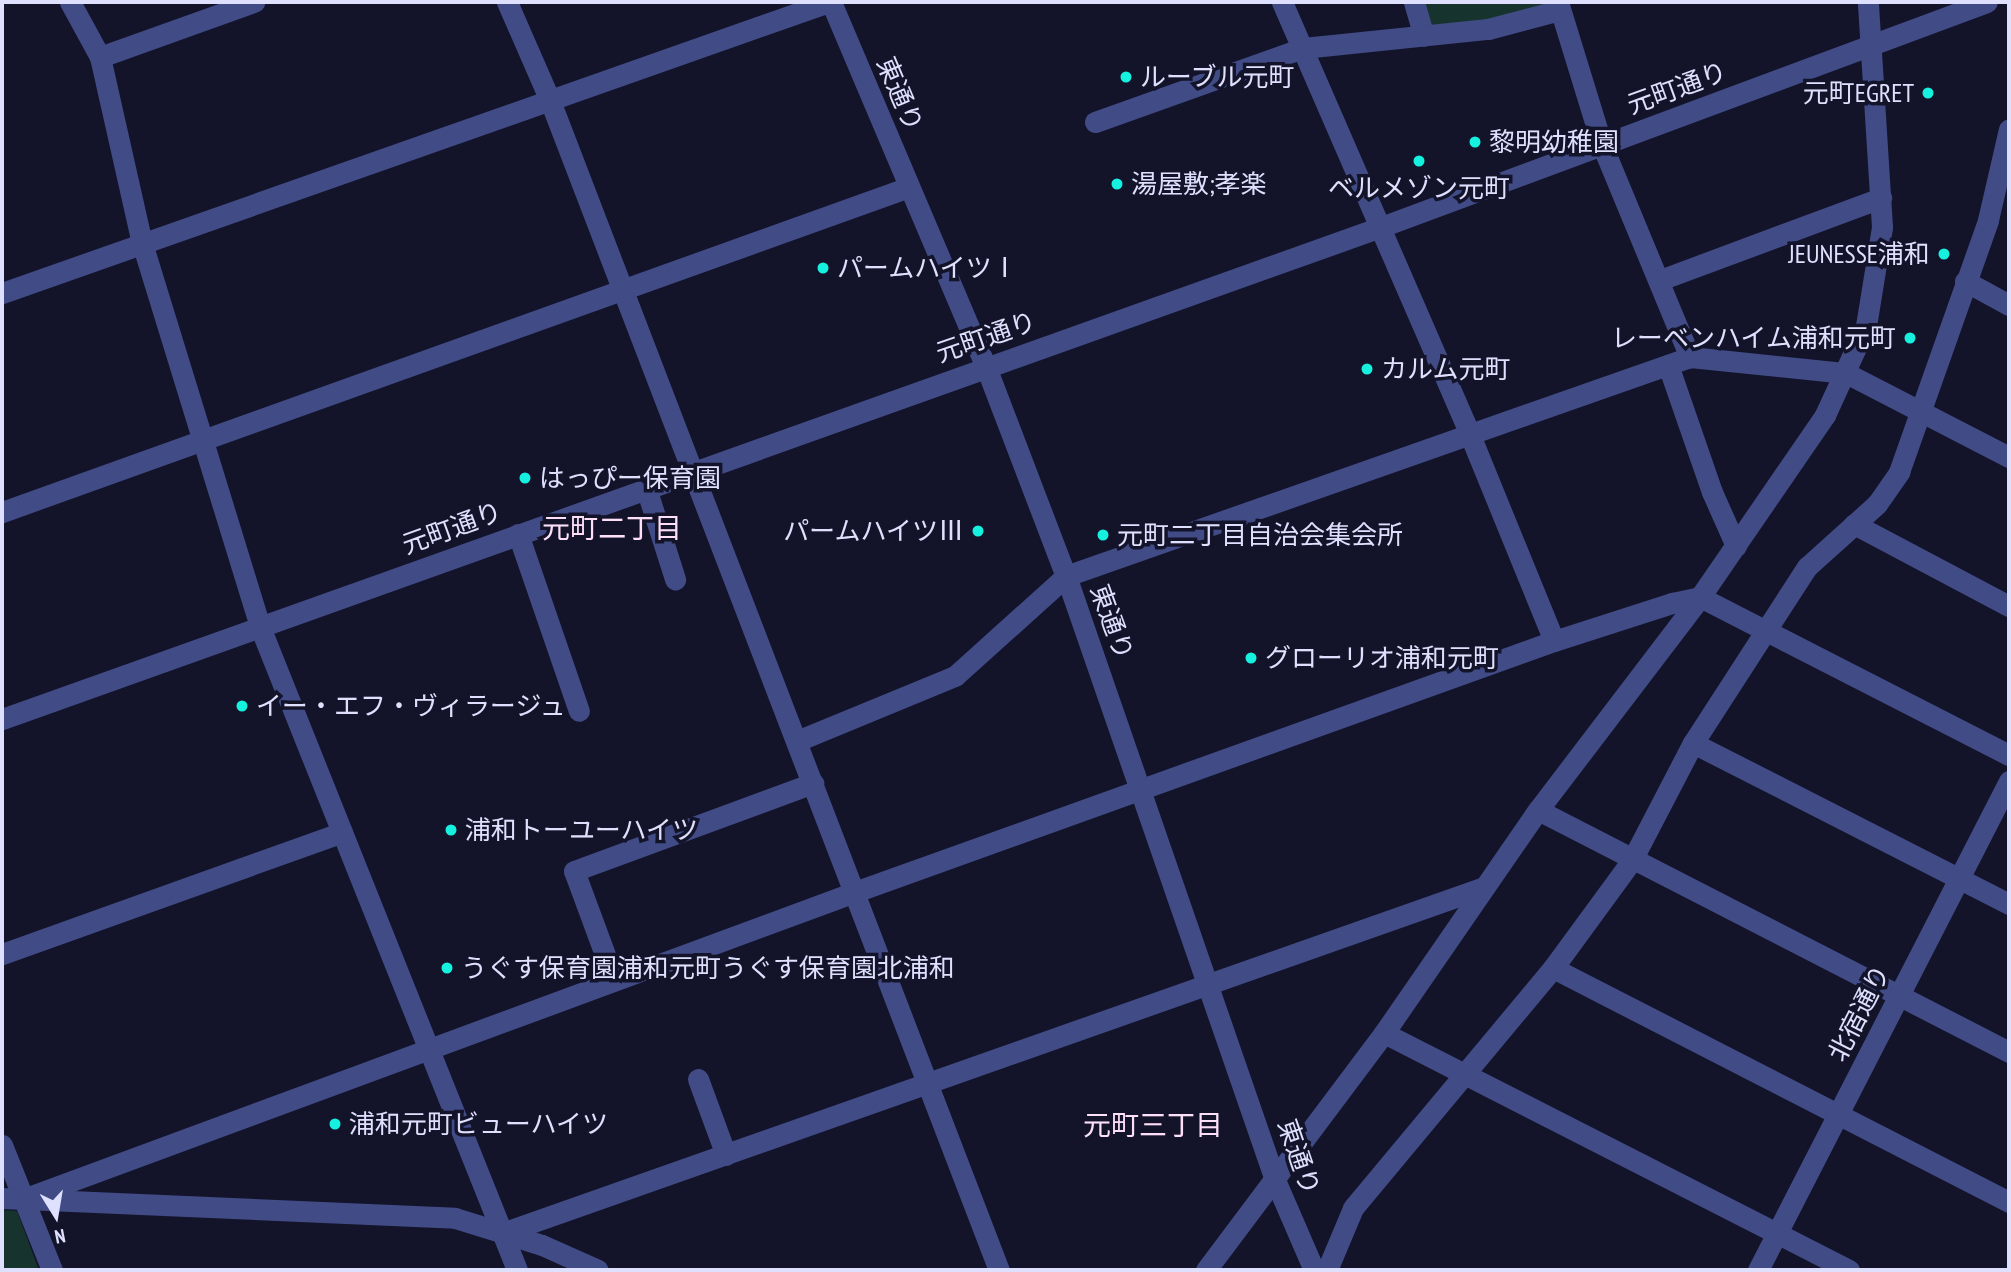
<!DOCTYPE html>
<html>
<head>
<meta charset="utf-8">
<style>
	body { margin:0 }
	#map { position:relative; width:2011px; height:1272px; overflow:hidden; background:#13132a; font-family:"PT Sans Narrow","Noto Sans JP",sans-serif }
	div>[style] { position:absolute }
	.green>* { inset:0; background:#16342d }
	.minor>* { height:21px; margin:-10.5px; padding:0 10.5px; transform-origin:10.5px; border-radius:10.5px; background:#414b86 }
	.dots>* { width:19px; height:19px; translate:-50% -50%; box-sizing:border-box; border:4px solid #13132a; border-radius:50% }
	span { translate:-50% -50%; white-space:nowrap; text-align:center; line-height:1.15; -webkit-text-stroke:7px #13132a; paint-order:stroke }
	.poi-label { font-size:26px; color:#dee0fd }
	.left { translate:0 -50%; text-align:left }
	.right { translate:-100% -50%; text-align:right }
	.street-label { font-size:26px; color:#dee0fd }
	.neighbourhood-label { font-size:28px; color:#fde0f8 }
	.frame { position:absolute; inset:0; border:4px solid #dee0fd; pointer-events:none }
	.north { position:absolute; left:21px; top:1181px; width:70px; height:70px; -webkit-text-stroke:5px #13132a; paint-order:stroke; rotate:169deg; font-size:19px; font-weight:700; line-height:28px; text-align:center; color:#dee0fd }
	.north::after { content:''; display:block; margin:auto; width:24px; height:32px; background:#dee0fd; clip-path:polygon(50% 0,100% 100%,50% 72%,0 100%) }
</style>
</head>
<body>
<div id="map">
	<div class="green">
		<div style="clip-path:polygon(1420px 2px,1549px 2px,1550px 6px,1486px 23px,1427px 27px)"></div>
		<div style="clip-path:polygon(2px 1210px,17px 1211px,39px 1270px,2px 1270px)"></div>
	</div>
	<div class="minor">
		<div style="left:70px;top:2px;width:63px;rotate:61.4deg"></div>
		<div style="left:100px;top:57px;width:191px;rotate:77.3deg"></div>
		<div style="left:142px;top:243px;width:402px;rotate:72.9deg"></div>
		<div style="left:260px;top:627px;width:692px;rotate:68.21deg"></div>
		<div style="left:507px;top:2px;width:105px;rotate:66.4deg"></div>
		<div style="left:549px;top:98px;width:1255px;rotate:69deg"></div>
		<div style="left:831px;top:2px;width:397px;rotate:67deg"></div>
		<div style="left:986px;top:367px;width:224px;rotate:69.1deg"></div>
		<div style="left:1066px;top:576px;width:639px;rotate:70.91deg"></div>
		<div style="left:1275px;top:1180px;width:98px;rotate:66.6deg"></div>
		<div style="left:1282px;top:2px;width:472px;rotate:66.5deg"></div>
		<div style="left:1470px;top:435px;width:222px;rotate:67.8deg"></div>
		<div style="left:1414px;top:2px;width:35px;rotate:74deg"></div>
		<div style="left:1558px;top:2px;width:150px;rotate:72.9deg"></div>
		<div style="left:1602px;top:145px;width:230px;rotate:67.5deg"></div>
		<div style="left:100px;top:57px;width:164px;rotate:-19.7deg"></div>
		<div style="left:1095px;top:122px;width:221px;rotate:-19.6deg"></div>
		<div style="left:1303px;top:48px;width:186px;rotate:-5.9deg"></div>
		<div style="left:1488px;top:29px;width:74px;rotate:-14.8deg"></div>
		<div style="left:1660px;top:280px;width:236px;rotate:-20.4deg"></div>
		<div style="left:1965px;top:281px;width:50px;rotate:28.6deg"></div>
		<div style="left:2px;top:293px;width:877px;rotate:-19.39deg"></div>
		<div style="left:1668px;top:365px;width:134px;rotate:70.9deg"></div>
		<div style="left:1712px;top:492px;width:59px;rotate:66deg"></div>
		<div style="left:646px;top:488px;width:96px;rotate:72.3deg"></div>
		<div style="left:2px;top:512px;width:963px;rotate:-19.71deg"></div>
		<div style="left:1854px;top:524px;width:175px;rotate:27.9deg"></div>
		<div style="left:518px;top:534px;width:187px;rotate:71deg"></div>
		<div style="left:2px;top:719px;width:1464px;rotate:-19.64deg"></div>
		<div style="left:1381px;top:227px;width:646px;rotate:-20.37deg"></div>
		<div style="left:797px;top:741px;width:171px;rotate:-22.4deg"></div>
		<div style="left:955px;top:676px;width:149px;rotate:-42deg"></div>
		<div style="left:1066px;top:576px;width:661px;rotate:-19.34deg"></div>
		<div style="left:1690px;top:357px;width:157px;rotate:5.9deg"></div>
		<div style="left:1846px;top:373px;width:183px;rotate:27.3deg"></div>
		<div style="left:1693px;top:743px;width:355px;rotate:27deg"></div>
		<div style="left:1538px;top:810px;width:530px;rotate:27.19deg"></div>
		<div style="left:2px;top:954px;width:361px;rotate:-19.7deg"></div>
		<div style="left:1553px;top:968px;width:513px;rotate:27.16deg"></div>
		<div style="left:614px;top:979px;width:115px;rotate:-110.3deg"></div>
		<div style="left:574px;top:871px;width:255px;rotate:-20.2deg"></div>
		<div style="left:1384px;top:1033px;width:522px;rotate:27.01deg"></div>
		<div style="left:698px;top:1079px;width:81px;rotate:69.8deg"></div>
		<div style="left:2px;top:1145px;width:135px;rotate:68.2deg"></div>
		<div style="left:2px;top:1198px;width:453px;rotate:2.5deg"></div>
		<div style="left:455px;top:1218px;width:91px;rotate:17.2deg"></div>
		<div style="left:542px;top:1245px;width:61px;rotate:24.1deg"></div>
		<div style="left:23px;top:1199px;width:884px;rotate:-20.26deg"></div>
		<div style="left:852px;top:893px;width:746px;rotate:-19.75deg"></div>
		<div style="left:1554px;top:641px;width:124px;rotate:-17.9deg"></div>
		<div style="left:1672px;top:603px;width:29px;rotate:-12deg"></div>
		<div style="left:1700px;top:597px;width:347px;rotate:27.1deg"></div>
		<div style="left:502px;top:1233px;width:1038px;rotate:-19.41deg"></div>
		<div style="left:1206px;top:1270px;width:296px;rotate:-53.1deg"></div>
		<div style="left:1384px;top:1033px;width:271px;rotate:-55.4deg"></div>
		<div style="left:1538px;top:810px;width:268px;rotate:-52.7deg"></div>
		<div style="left:1700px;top:597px;width:221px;rotate:-55.5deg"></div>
		<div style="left:1825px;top:415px;width:98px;rotate:-65.3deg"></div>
		<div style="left:1866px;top:326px;width:100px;rotate:-80.8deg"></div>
		<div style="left:1882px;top:227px;width:225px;rotate:-93.6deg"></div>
		<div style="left:1327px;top:1270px;width:67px;rotate:-67.2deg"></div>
		<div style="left:1353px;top:1208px;width:312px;rotate:-50.2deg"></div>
		<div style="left:1553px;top:968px;width:134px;rotate:-53.8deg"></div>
		<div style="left:1632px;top:860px;width:132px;rotate:-62.5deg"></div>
		<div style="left:1693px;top:743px;width:210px;rotate:-57.1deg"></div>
		<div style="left:1807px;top:567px;width:94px;rotate:-42deg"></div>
		<div style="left:1877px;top:504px;width:39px;rotate:-55deg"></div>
		<div style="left:1899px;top:472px;width:267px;rotate:-70.5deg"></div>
		<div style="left:1988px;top:220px;width:93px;rotate:-77deg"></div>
		<div style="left:1758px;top:1270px;width:550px;rotate:-62.83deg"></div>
	</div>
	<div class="dots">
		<div style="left:1126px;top:77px;background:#16f0df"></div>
		<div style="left:1928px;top:93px;background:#16f0df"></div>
		<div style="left:1475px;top:142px;background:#16f0df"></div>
		<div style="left:1419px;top:161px;background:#16f0df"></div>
		<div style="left:1117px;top:184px;background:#16f0df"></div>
		<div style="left:1944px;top:254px;background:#16f0df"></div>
		<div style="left:823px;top:268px;background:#16f0df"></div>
		<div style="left:1910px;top:338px;background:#16f0df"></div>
		<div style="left:1367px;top:369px;background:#16f0df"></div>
		<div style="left:525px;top:478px;background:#16f0df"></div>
		<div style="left:978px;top:531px;background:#16f0df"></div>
		<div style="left:1103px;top:535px;background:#16f0df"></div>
		<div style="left:1251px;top:658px;background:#16f0df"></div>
		<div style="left:242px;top:706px;background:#16f0df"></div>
		<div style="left:451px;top:830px;background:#16f0df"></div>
		<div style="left:447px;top:968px;background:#16f0df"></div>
		<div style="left:335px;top:1124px;background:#16f0df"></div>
	</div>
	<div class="poi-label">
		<span class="left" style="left:1140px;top:77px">ルーブル元町</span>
		<span class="right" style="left:1914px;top:93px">元町EGRET</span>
		<span class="left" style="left:1489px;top:142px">黎明幼稚園</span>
		<span class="left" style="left:1131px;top:184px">湯屋敷;孝楽</span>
		<span style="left:1419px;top:188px">ベルメゾン元町</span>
		<span class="right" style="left:1930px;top:254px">JEUNESSE浦和</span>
		<span class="left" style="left:837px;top:268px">パームハイツⅠ</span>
		<span class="right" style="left:1896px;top:338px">レーベンハイム浦和元町</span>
		<span class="left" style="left:1381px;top:369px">カルム元町</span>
		<span class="left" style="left:539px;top:478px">はっぴー保育園</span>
		<span class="right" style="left:964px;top:531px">パームハイツⅢ</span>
		<span class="left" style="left:1117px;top:535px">元町二丁目自治会集会所</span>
		<span class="left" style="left:1265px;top:658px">グローリオ浦和元町</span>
		<span class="left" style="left:256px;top:706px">イー・エフ・ヴィラージュ</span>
		<span class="left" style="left:465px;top:830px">浦和トーユーハイツ</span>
		<span class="left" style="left:461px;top:968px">うぐす保育園浦和元町うぐす保育園北浦和</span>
		<span class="left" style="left:349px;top:1124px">浦和元町ビューハイツ</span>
	</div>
	<div class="street-label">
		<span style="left:1677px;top:88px;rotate:-20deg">元町通り</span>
		<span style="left:900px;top:94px;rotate:67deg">東通り</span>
		<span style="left:986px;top:337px;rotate:-19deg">元町通り</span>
		<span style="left:452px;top:528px;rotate:-20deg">元町通り</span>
		<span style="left:1112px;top:622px;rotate:70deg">東通り</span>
		<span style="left:1859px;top:1013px;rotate:-63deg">北宿通り</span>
		<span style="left:1299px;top:1157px;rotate:71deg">東通り</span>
	</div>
	<div class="neighbourhood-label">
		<span style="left:612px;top:528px">元町二丁目</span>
		<span style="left:1153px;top:1125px">元町三丁目</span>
	</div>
	<div class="frame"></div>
	<div class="north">N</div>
</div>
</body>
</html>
